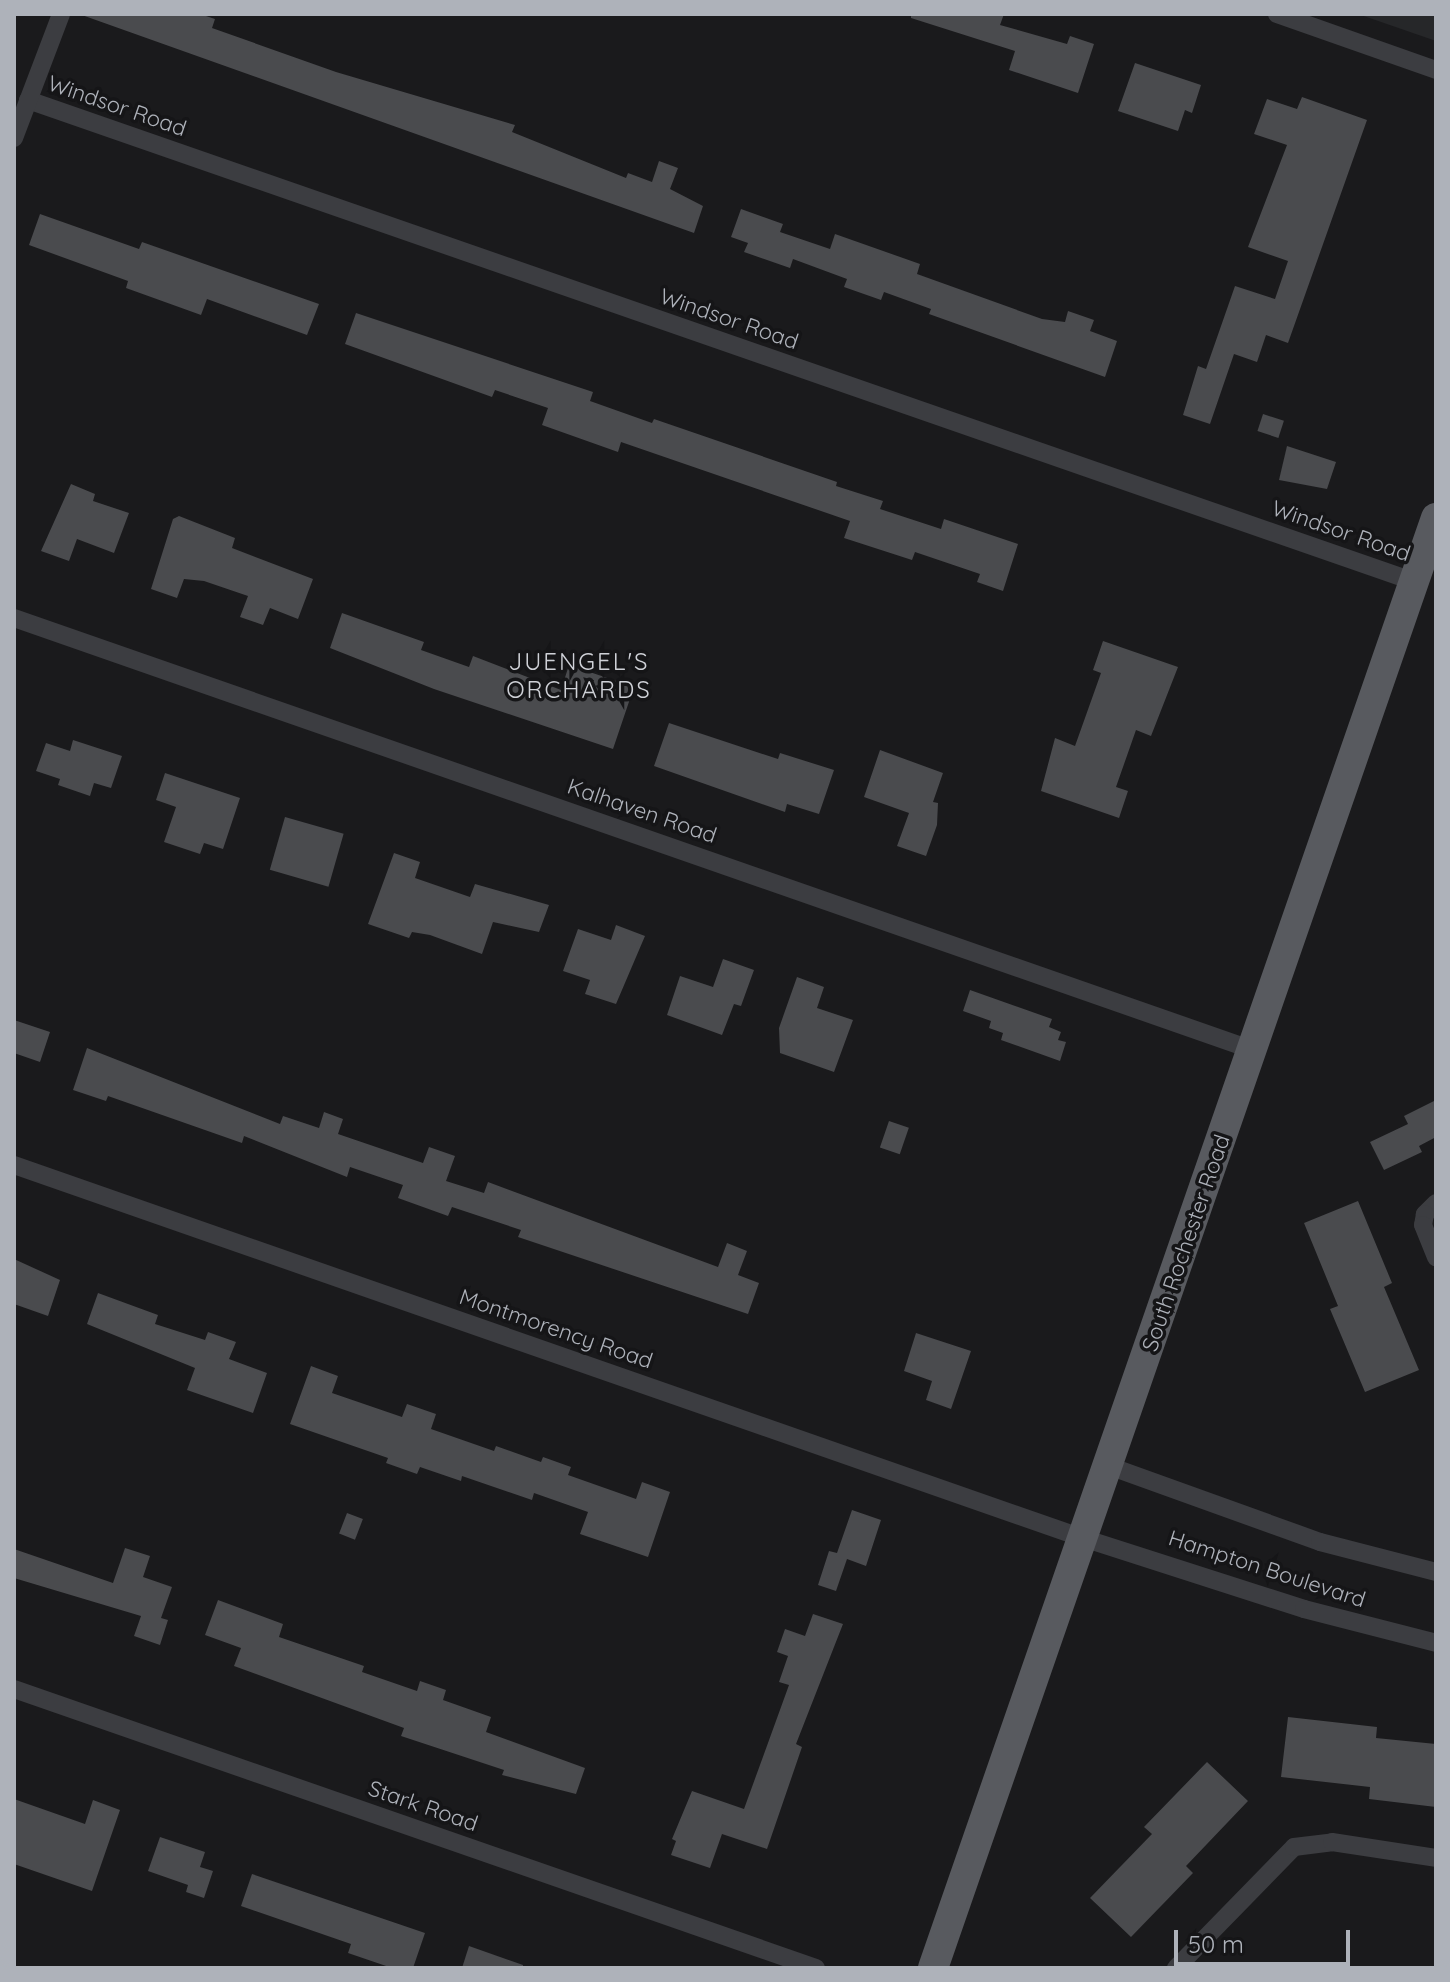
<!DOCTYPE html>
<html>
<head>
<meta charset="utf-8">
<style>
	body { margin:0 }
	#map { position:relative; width:1450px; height:1982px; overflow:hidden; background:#1a1a1c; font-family:Quicksand,sans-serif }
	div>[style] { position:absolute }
	.built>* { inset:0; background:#262729 }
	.building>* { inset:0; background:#4a4b4e; transform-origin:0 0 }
	.street>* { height:18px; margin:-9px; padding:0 9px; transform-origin:9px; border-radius:9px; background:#3c3d41 }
	.primary>* { height:30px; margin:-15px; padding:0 15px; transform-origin:15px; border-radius:15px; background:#585a5f }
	span { translate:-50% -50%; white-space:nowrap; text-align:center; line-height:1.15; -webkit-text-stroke:7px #151517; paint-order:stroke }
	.street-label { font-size:22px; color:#aeb2ba }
	.neighbourhood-label { font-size:24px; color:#cfd1d7; letter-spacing:2px }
	.frame { position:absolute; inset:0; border:16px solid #aeb2ba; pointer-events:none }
	.scale { position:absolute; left:1174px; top:1930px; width:176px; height:36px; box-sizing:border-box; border:4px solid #aeb2ba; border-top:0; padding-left:10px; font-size:24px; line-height:28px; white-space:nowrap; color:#aeb2ba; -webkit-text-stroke:6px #151517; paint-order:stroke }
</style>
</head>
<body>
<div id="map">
	<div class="built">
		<div style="clip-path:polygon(1358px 14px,1436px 14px,1436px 41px)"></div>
	</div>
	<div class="building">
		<div style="clip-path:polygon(79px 14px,200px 14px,215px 19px,212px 28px,336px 72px,515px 125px,512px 132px,626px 178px,628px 173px,652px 182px,659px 161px,678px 168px,670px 189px,703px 206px,694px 233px)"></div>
		<div style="clip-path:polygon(911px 14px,1004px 14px,1000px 25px,1067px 44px,1070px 36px,1094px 44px,1078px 93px,1009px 70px,1015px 51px,911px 18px)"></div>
		<div style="clip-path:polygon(1135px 63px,1201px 85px,1192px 113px,1185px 110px,1178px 131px,1118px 111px)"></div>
		<div style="clip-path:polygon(1302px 97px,1367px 120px,1288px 343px,1266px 335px,1257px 362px,1234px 354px,1210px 424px,1183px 415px,1198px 366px,1206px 369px,1235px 286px,1275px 299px,1288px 261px,1248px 247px,1287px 145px,1254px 134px,1267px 99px,1297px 109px)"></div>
		<div style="clip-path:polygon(741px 209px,783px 224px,780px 232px,830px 249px,835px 234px,920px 264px,917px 274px,1042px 319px,1065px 322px,1068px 311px,1094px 320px,1090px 331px,1117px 341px,1105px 377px,929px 314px,931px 309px,884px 292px,881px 300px,844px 287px,847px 279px,793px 259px,790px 268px,744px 252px,748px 243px,731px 237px)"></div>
		<div style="clip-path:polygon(40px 214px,139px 249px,142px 242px,319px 304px,307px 335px,207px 299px,201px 315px,126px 288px,128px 281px,29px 245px)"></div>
		<div style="clip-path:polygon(356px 313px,593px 392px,590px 401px,652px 423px,654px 419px,837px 482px,836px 486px,883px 501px,880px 509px,941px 529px,944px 519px,1018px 544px,1003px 591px,977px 582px,980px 574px,915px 552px,912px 560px,844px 538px,850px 521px,621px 442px,618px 452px,542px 425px,548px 408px,495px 390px,492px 397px,345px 344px)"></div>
		<div style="left:1263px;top:414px;width:22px;height:18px;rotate:18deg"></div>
		<div style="clip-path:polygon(1287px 446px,1336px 462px,1327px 489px,1279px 480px)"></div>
		<div style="clip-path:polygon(71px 484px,95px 494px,93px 501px,129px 513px,114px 553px,77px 539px,69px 561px,41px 551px)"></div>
		<div style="clip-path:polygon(179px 516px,235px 538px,232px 548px,313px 579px,298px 619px,270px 608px,263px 625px,240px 617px,248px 596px,204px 581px,184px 579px,177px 598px,151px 589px,173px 519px)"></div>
		<div style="clip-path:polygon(342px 613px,424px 642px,421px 650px,469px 667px,473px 656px,561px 690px,569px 665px,634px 687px,613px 749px,434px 689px,330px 648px)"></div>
		<div style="clip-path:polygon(1103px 641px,1178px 667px,1151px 736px,1136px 730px,1116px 787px,1128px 791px,1119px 818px,1041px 791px,1055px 738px,1075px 746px,1101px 673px,1093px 670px)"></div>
		<div style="clip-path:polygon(669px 723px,778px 759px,780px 753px,834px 770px,819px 814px,787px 804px,785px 812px,654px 766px)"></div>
		<div style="clip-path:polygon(73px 740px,122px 756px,111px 788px,94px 783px,90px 796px,58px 785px,60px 779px,36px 771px,46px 743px,70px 751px)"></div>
		<div style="clip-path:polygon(880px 750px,943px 773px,933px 802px,938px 803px,937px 825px,926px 856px,897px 846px,909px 813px,864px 797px)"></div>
		<div style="clip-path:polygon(165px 773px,240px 798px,223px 849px,204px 843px,200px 854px,164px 842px,176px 807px,156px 800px)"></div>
		<div style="left:285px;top:817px;width:61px;height:55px;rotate:16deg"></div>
		<div style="clip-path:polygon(394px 853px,420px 862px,415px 878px,470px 897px,475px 884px,549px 905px,539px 932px,493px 922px,482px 954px,430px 935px,412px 932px,409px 938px,368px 924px)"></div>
		<div style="clip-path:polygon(616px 925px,645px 936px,616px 1004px,585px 994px,590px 980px,563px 971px,578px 929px,611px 940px)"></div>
		<div style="clip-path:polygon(723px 959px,754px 970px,741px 1006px,734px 1004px,722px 1035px,667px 1015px,680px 976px,713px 987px)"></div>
		<div style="clip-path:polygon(797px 977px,824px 987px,817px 1008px,853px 1020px,834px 1072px,780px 1053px,779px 1028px)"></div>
		<div style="clip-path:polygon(970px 990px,1052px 1019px,1049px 1027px,1061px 1032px,1058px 1040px,1066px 1042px,1060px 1061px,1001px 1040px,1003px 1033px,989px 1028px,991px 1021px,963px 1011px)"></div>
		<div style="clip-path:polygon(14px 1020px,50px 1032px,40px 1062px,14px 1053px)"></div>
		<div style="clip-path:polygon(87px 1048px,280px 1124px,283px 1116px,319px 1128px,324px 1112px,343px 1119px,338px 1134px,423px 1163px,429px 1147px,455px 1156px,446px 1181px,484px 1193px,488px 1182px,718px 1267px,727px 1243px,747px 1251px,738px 1275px,759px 1283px,748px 1314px,518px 1237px,521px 1230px,452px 1207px,448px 1216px,398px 1198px,403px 1185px,350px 1167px,347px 1177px,244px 1136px,242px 1143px,108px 1096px,106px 1101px,73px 1090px)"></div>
		<div style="clip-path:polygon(1436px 1100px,1436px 1137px,1419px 1146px,1422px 1152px,1384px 1170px,1370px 1142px,1408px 1124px,1404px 1116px)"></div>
		<div style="left:889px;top:1121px;width:21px;height:28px;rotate:19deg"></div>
		<div style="clip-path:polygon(1358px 1201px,1392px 1283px,1384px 1287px,1419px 1370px,1365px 1392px,1330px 1309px,1338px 1306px,1304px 1223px)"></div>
		<div style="clip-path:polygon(14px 1259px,60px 1280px,48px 1316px,14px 1304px)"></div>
		<div style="clip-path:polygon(98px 1293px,158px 1315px,155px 1324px,205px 1340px,208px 1332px,236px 1342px,229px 1359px,267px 1373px,253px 1413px,187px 1390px,195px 1368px,87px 1324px)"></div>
		<div style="clip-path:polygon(916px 1333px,971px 1351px,951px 1409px,926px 1400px,932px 1381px,904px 1371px)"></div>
		<div style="clip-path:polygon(311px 1366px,338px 1376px,332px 1393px,402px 1417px,407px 1404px,436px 1414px,431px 1429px,494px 1451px,496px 1446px,541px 1462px,543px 1457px,571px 1467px,568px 1475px,636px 1499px,642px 1482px,670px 1492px,648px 1557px,580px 1534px,588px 1512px,534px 1493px,532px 1500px,462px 1476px,461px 1481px,420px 1467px,417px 1474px,386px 1463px,388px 1458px,290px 1424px)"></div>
		<div style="clip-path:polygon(852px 1510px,881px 1520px,866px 1566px,847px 1559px,836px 1591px,818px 1585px,829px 1551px,837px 1553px)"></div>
		<div style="left:347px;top:1513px;width:17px;height:22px;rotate:21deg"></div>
		<div style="clip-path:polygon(125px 1548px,150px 1556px,143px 1577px,172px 1587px,161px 1618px,168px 1620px,160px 1645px,134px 1636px,141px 1616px,14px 1578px,14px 1549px,113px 1583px)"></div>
		<div style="clip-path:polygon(218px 1600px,283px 1624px,279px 1637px,364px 1666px,362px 1672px,417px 1691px,420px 1681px,446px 1690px,443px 1700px,491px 1717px,486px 1732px,585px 1768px,576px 1794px,502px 1775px,504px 1770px,401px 1736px,404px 1728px,234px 1666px,241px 1648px,205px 1635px)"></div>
		<div style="clip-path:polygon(813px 1614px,843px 1624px,796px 1744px,802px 1747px,767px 1849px,722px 1834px,710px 1868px,671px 1855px,676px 1841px,672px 1839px,692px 1791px,744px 1809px,789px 1685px,779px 1682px,788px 1656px,777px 1652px,785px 1629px,805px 1636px)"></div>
		<div style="clip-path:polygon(1288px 1717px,1377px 1727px,1376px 1738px,1436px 1744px,1436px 1807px,1369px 1799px,1370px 1787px,1281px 1777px)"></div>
		<div style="clip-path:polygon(1207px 1762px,1248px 1801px,1186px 1866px,1193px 1873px,1131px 1937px,1090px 1898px,1152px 1834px,1144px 1827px)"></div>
		<div style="clip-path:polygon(14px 1799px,85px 1824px,93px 1800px,120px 1810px,92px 1891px,14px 1864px)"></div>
		<div style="clip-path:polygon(160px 1837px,205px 1852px,200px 1867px,213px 1871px,204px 1898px,186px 1892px,188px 1885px,148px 1871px)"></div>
		<div style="clip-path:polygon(252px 1874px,425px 1933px,413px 1968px,392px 1968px,348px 1953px,351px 1944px,241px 1906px)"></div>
		<div style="clip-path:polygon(469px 1946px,523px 1965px,523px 1968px,462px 1968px)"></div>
	</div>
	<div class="street">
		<div style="left:1277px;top:14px;width:169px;rotate:19.4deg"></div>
		<div style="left:28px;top:100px;width:1468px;rotate:19.16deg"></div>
		<div style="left:14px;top:138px;width:133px;rotate:-69.2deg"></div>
		<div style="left:14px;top:618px;width:1312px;rotate:19.22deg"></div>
		<div style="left:14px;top:1165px;width:1132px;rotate:19.24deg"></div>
		<div style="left:1083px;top:1538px;width:232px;rotate:17.8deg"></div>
		<div style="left:1304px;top:1609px;width:136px;rotate:14.4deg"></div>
		<div style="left:1436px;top:1203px;width:16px;rotate:135deg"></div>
		<div style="left:1425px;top:1214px;width:11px;rotate:100deg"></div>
		<div style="left:1423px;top:1225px;width:35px;rotate:68deg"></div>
		<div style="left:1109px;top:1466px;width:224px;rotate:19.8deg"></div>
		<div style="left:1320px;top:1542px;width:120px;rotate:14.5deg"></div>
		<div style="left:14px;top:1689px;width:849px;rotate:19.18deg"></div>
		<div style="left:1176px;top:1968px;width:169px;rotate:-45.7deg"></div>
		<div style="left:1294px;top:1847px;width:38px;rotate:-7deg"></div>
		<div style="left:1332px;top:1842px;width:105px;rotate:8.7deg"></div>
	</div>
	<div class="primary">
		<div style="left:933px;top:1968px;width:1535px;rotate:-70.87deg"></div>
	</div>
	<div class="street-label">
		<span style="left:117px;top:106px;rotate:19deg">Windsor Road</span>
		<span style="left:729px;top:319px;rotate:19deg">Windsor Road</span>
		<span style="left:1341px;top:531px;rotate:19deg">Windsor Road</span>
		<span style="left:642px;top:811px;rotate:19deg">Kalhaven Road</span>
		<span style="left:1186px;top:1243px;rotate:-71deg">South Rochester Road</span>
		<span style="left:556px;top:1329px;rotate:19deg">Montmorency Road</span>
		<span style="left:1267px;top:1569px;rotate:18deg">Hampton Boulevard</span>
		<span style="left:423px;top:1806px;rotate:19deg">Stark Road</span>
	</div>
	<div class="neighbourhood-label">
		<span style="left:579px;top:676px">JUENGEL'S<br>ORCHARDS</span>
	</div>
	<div class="frame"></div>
	<div class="scale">50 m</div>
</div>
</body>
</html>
